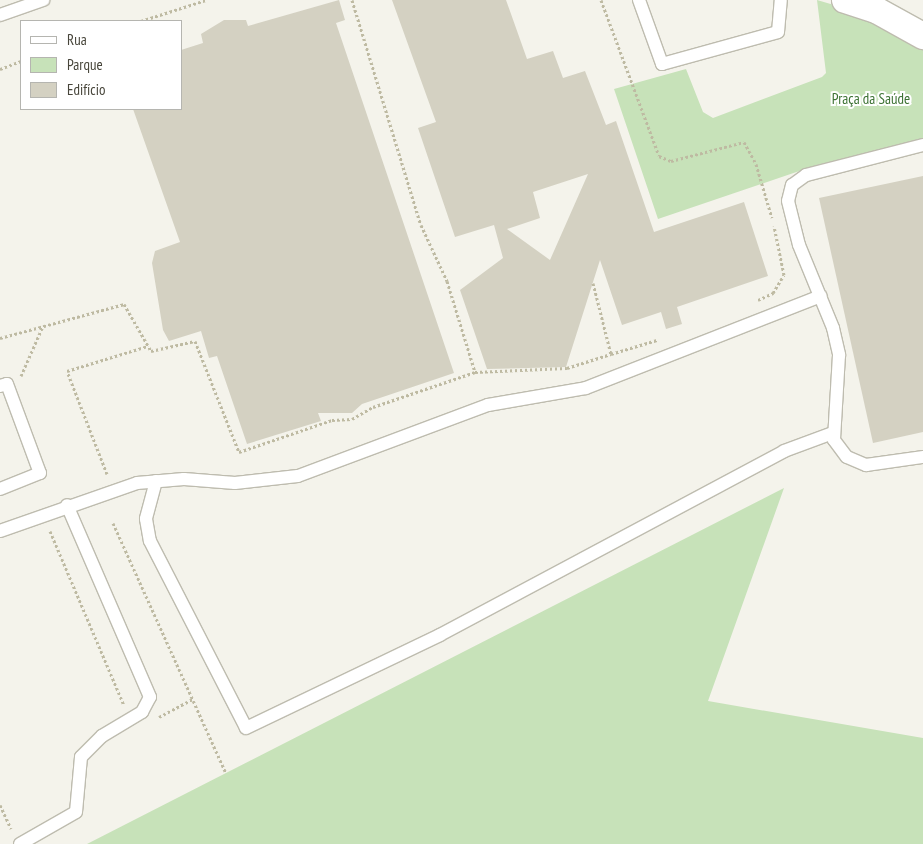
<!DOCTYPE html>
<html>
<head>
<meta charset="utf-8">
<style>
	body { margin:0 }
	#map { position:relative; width:923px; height:844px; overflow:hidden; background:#f4f3eb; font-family:"PT Sans Narrow",sans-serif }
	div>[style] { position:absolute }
	.green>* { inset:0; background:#c7e2b9 }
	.building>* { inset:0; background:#d4d1c2 }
	.path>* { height:3px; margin-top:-1.5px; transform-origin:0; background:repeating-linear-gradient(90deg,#bebaa2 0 2.5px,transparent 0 5px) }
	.roads { filter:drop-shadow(1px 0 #bebcaf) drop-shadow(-1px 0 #bebcaf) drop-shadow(0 1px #bebcaf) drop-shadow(0 -1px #bebcaf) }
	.service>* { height:12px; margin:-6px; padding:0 6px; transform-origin:6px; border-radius:6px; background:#fff }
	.minor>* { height:26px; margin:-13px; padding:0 13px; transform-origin:13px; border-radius:13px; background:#fff }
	span { translate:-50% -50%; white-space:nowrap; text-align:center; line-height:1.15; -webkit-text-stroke:4px #fff; paint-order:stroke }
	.park-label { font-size:15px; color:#3d7234 }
	.legend { position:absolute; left:20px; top:20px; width:162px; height:90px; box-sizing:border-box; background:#fff; border:1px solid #b5b5b0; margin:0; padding:6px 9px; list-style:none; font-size:15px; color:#47453a }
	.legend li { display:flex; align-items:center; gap:10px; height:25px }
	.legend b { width:25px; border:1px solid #b5b5b0 }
</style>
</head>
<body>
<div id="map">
	<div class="green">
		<div style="clip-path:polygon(817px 0,878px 18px,923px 40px,923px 140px,817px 165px,658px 219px,614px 89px,686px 69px,703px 112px,713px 118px,822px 77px,826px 73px)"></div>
		<div style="clip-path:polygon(784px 488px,708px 701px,923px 738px,923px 844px,87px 844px)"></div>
	</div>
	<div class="building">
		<div style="clip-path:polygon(339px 0,345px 20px,336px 23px,454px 373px,362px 404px,352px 413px,318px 413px,321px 421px,247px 444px,217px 356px,209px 358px,201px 331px,169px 341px,163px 330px,152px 263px,155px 251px,180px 242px,133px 109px,181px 109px,181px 50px,203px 43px,201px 34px,224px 20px,246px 20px,248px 26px)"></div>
		<div style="clip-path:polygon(evenodd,392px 0,506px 0,527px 59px,553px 51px,563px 78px,585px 71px,606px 125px,616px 121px,654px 232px,744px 202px,768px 276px,677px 307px,682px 324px,666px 329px,661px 312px,622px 325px,600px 260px,566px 367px,487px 369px,460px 290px,503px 258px,494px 225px,455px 237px,418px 128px,436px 122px,392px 0,588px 174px,550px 260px,507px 229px,540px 218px,533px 192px,588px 174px)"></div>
		<div style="clip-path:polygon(923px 176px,923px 432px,873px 443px,819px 198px)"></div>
	</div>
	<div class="path">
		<div style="left:352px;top:0;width:235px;rotate:73deg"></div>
		<div style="left:421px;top:225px;width:62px;rotate:65.1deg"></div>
		<div style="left:447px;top:281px;width:95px;rotate:72.9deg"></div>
		<div style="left:475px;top:372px;width:92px;rotate:-2.5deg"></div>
		<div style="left:567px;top:368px;width:46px;rotate:-17.7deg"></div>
		<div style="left:601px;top:0;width:166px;rotate:69.6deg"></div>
		<div style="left:659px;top:156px;width:13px;rotate:23deg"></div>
		<div style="left:671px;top:161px;width:75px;rotate:-14.6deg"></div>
		<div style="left:744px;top:142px;width:25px;rotate:61deg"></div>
		<div style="left:756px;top:164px;width:56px;rotate:73.5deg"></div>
		<div style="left:141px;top:21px;width:68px;rotate:-17.9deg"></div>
		<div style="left:0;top:69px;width:22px;rotate:-21deg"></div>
		<div style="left:593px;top:283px;width:73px;rotate:75.8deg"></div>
		<div style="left:611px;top:354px;width:48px;rotate:-16.9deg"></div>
		<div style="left:758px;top:300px;width:17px;rotate:-25deg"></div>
		<div style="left:773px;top:293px;width:21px;rotate:-59deg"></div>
		<div style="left:784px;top:275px;width:50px;rotate:-101.5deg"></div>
		<div style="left:0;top:338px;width:129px;rotate:-15.3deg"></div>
		<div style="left:124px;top:304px;width:54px;rotate:60.1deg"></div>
		<div style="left:151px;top:351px;width:45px;rotate:-12.8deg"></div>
		<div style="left:195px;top:341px;width:119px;rotate:68.4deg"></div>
		<div style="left:239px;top:452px;width:98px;rotate:-19deg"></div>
		<div style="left:332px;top:420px;width:20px;rotate:-3deg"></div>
		<div style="left:352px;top:419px;width:24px;rotate:-30deg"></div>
		<div style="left:373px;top:407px;width:108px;rotate:-18.9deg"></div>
		<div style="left:21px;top:376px;width:55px;rotate:-66.3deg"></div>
		<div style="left:107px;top:474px;width:110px;rotate:-111.2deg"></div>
		<div style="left:67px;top:371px;width:85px;rotate:-17.2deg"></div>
		<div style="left:113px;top:523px;width:274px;rotate:65.7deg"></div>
		<div style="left:50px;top:531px;width:189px;rotate:67deg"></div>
		<div style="left:159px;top:717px;width:38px;rotate:-28deg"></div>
		<div style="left:0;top:805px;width:26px;rotate:65deg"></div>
	</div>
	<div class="roads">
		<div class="service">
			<div style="left:639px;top:0;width:68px;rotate:70.2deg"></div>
			<div style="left:662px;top:64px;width:120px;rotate:-15.4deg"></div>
			<div style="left:778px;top:32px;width:32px;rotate:-85deg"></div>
			<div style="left:0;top:15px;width:46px;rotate:-19.2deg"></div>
			<div style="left:923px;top:145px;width:121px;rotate:165.6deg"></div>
			<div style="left:806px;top:175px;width:17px;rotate:144deg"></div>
			<div style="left:792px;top:185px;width:16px;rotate:104deg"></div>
			<div style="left:788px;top:201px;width:45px;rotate:76deg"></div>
			<div style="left:799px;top:245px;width:90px;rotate:67.7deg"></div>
			<div style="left:833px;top:328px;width:28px;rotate:77deg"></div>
			<div style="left:839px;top:355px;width:85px;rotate:93.4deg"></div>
			<div style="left:834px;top:440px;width:21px;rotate:53deg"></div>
			<div style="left:847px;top:457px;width:21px;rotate:23deg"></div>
			<div style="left:866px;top:465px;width:58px;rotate:-8deg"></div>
			<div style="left:0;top:386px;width:7px;rotate:-16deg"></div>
			<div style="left:7px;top:384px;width:95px;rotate:69.7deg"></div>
			<div style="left:40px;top:473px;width:43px;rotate:158.2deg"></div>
			<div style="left:156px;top:481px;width:39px;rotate:105deg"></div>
			<div style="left:146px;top:519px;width:22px;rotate:80deg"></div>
			<div style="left:150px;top:541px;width:210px;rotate:62.8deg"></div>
			<div style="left:246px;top:728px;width:215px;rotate:-25.6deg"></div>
			<div style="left:440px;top:635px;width:390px;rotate:-28.1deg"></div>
			<div style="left:784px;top:451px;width:52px;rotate:-20.2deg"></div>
			<div style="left:0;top:531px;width:145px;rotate:-19.3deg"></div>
			<div style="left:137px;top:483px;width:47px;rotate:-4.9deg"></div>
			<div style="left:184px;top:479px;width:51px;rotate:4.5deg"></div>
			<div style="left:235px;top:483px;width:63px;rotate:-6.3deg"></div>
			<div style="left:298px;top:476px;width:203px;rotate:-20.5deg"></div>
			<div style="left:488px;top:405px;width:99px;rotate:-9.8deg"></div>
			<div style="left:586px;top:388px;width:252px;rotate:-21.4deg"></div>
			<div style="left:20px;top:844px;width:64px;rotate:-29.7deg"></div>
			<div style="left:76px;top:812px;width:55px;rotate:-84.8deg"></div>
			<div style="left:81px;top:757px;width:30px;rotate:-45deg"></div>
			<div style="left:102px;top:736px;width:47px;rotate:-31deg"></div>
			<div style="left:142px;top:712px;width:17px;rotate:-62deg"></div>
			<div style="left:150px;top:697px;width:209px;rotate:-113.4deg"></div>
		</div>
		<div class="minor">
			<div style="left:845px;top:0;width:33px;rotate:18deg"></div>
			<div style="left:876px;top:10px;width:54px;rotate:29deg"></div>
		</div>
	</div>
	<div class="park-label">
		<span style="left:871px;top:99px">Praça da Saúde</span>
	</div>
	<ul class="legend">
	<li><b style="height:6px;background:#fff"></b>Rua</li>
	<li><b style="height:14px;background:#c7e2b9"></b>Parque</li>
	<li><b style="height:14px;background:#d4d1c2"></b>Edifício</li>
	</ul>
</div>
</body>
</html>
